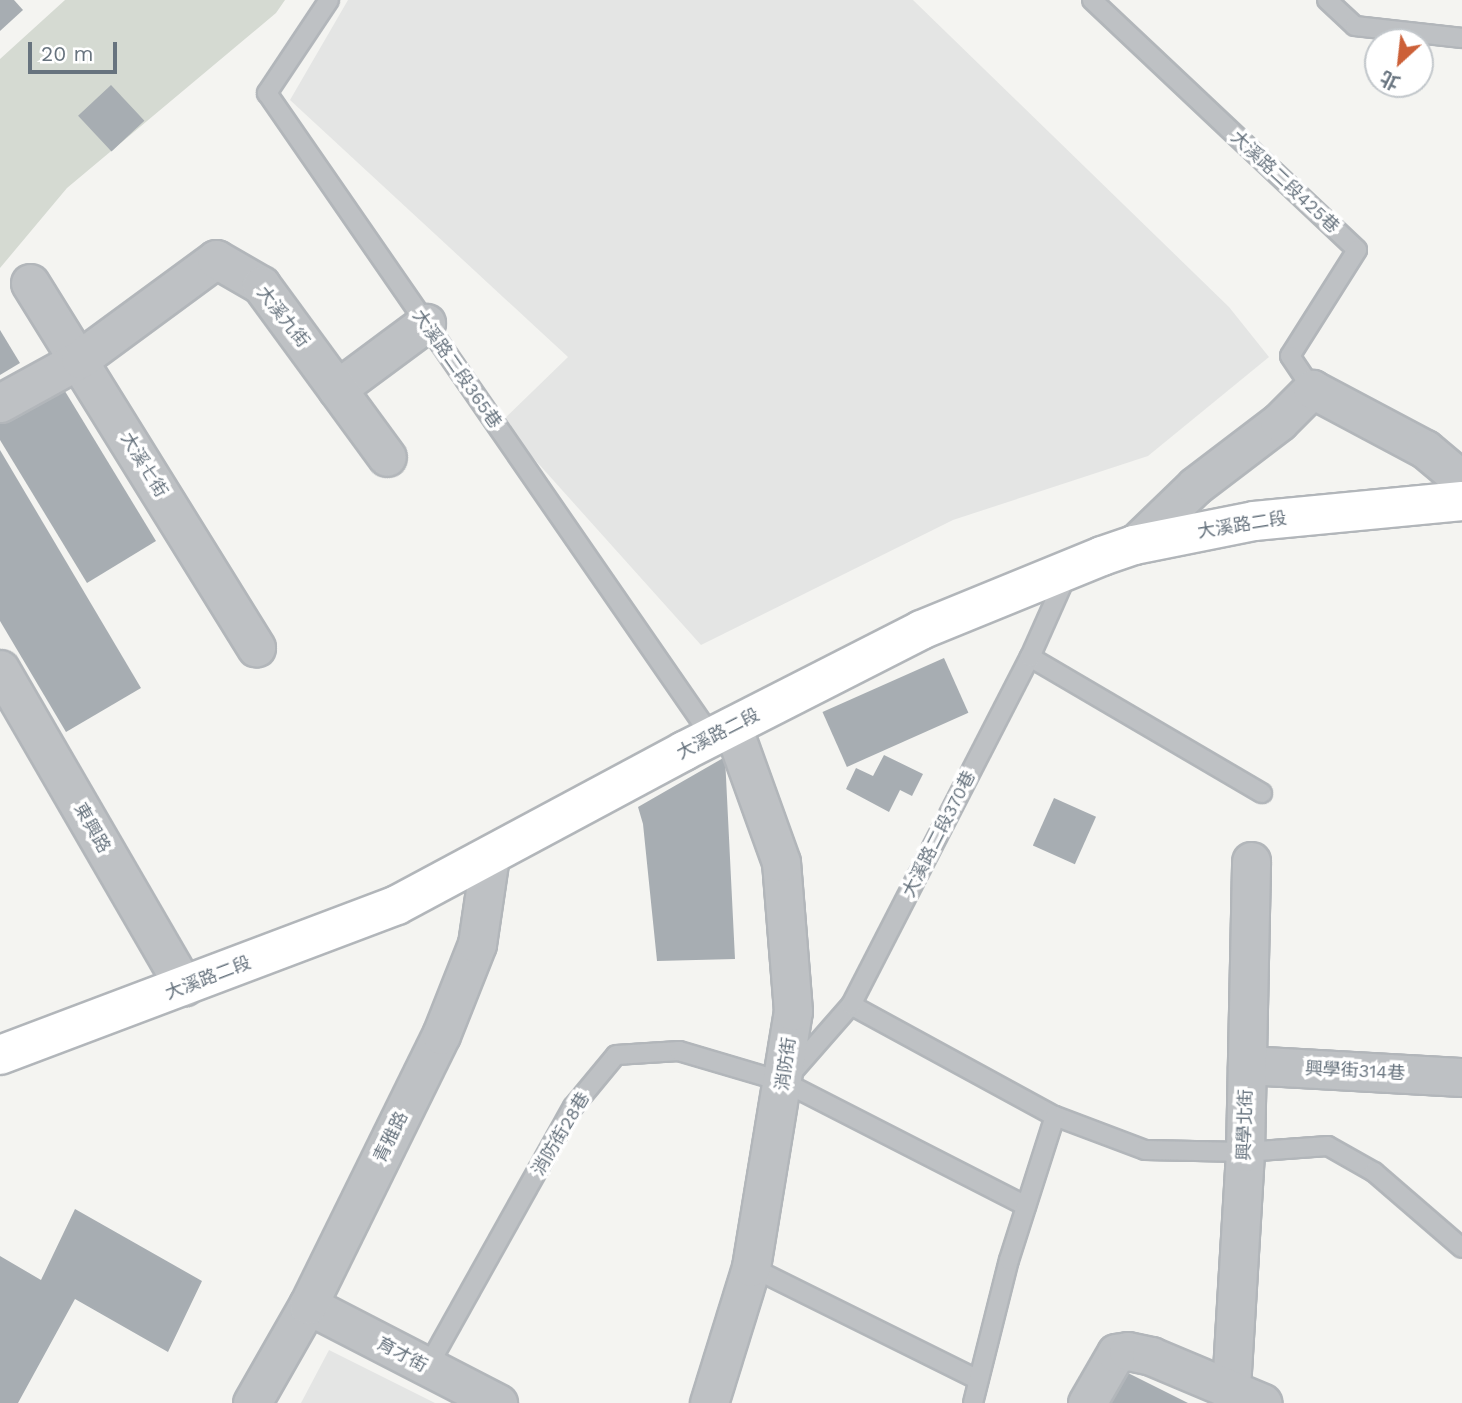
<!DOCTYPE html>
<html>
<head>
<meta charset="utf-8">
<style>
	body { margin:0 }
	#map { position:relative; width:1462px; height:1403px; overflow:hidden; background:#f4f4f1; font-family:"Work Sans","Noto Sans TC",sans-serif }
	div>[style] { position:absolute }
	.built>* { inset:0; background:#e4e5e4 }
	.green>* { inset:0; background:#d5dad2 }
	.building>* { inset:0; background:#a7adb2; transform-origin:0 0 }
	.roads { filter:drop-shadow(2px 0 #b2b6ba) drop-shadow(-2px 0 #b2b6ba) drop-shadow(0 2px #b2b6ba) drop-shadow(0 -2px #b2b6ba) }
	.service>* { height:18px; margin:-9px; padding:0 9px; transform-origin:9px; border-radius:9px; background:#bec1c4 }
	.minor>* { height:37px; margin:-18.5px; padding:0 18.5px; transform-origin:18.5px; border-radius:18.5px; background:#bec1c4 }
	.secondary>* { height:38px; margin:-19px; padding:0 19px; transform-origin:19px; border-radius:19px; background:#fff }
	span { translate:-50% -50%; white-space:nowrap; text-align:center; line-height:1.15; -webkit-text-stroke:7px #fff; paint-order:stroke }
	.street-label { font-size:18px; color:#67737e }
	.north { position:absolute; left:1364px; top:28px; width:70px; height:70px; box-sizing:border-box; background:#fff; border:2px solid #c2c7cb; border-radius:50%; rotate:207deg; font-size:19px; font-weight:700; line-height:28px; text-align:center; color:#67737e }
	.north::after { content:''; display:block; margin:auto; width:24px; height:32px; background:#cc6038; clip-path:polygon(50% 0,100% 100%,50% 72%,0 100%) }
	.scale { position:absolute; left:28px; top:42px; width:89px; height:32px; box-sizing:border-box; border:4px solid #67737e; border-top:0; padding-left:9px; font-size:21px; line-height:24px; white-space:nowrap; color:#67737e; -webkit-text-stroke:5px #fff; paint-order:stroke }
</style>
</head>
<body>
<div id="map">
	<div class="built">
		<div style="clip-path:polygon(348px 0,913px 0,1229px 307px,1269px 357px,1148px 456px,953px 520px,701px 645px,501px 422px,568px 357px,290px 100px)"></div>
		<div style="clip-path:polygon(329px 1350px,435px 1403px,301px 1403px)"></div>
	</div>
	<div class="green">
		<div style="clip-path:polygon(65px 0,285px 0,276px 13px,67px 188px,0 268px,0 59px)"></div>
	</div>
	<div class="building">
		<div style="clip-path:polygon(0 0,14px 0,23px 10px,0 31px)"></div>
		<div style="left:111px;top:85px;width:49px;height:45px;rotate:47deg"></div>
		<div style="clip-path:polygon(0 330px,20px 363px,0 375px)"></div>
		<div style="clip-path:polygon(60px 383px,156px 541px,87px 583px,0 440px,0 420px)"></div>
		<div style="clip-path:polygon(0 450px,141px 688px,66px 732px,0 621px)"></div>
		<div style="left:944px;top:658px;width:60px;height:133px;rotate:66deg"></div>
		<div style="clip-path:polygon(884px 755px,923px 774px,912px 796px,900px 790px,889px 812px,846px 789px,856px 768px,873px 776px)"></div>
		<div style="clip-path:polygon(725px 757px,735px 959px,657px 961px,643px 824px,638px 807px)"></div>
		<div style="left:1054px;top:798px;width:46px;height:52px;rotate:24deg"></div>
		<div style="clip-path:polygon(75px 1209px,202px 1281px,168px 1352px,75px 1299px,18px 1403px,0 1403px,0 1256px,41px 1280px)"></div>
		<div style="clip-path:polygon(1118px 1368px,1188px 1403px,1100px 1403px)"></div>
	</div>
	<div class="roads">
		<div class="service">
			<div style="left:329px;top:0;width:112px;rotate:123.7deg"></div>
			<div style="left:267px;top:93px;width:783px;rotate:55.36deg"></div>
			<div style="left:1092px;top:0;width:364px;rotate:43.3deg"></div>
			<div style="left:1357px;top:250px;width:125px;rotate:122.3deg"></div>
			<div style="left:1290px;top:356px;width:40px;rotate:56deg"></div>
			<div style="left:1327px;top:0;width:38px;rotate:43deg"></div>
			<div style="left:1355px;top:26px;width:108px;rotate:6.4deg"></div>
			<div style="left:1030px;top:657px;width:269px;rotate:30.4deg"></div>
			<div style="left:851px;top:1005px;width:232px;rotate:28.6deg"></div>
			<div style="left:1055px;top:1116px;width:96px;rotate:20.7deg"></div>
			<div style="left:1145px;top:1150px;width:100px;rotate:1.1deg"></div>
			<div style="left:1245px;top:1152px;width:83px;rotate:-4.1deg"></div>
			<div style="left:1328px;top:1146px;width:53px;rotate:29.5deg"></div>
			<div style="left:1374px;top:1172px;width:116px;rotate:40.8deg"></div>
			<div style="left:788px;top:1077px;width:96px;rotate:-48.8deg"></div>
			<div style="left:851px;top:1005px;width:391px;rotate:-62.8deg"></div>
			<div style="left:1030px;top:657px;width:91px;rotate:-66deg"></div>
			<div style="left:751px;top:1267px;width:254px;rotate:26.4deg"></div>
			<div style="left:427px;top:1368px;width:299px;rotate:-60.8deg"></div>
			<div style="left:573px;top:1107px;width:67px;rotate:-50.4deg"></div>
			<div style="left:616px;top:1055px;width:63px;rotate:-3.6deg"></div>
			<div style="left:679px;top:1051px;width:109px;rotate:16.4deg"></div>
			<div style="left:784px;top:1082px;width:272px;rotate:27.1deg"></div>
			<div style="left:973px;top:1403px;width:147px;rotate:-75.9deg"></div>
			<div style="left:1009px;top:1260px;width:151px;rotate:-72.3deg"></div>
		</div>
		<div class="minor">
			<div style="left:30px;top:283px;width:429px;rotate:58.2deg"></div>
			<div style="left:337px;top:389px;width:111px;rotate:-36.6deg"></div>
			<div style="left:0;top:403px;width:91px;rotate:-28.8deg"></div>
			<div style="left:80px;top:359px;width:169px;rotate:-36.3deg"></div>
			<div style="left:216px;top:259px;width:52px;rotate:30deg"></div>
			<div style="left:261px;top:285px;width:213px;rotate:53.8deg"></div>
			<div style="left:1134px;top:545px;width:85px;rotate:-44deg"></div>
			<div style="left:1195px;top:486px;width:106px;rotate:-37.3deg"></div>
			<div style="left:1279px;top:422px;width:47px;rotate:-45deg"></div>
			<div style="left:1312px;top:389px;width:128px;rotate:28deg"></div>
			<div style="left:1425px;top:449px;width:48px;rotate:40deg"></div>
			<div style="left:0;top:669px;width:367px;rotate:59.9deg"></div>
			<div style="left:1247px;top:1065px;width:215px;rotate:3.2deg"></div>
			<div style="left:308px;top:1305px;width:214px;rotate:27.3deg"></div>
			<div style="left:1231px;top:1388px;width:236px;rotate:-86.6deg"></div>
			<div style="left:1245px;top:1152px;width:291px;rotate:-88.8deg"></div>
			<div style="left:252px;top:1403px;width:113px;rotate:-60.3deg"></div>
			<div style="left:308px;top:1305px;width:301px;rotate:-63.8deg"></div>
			<div style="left:441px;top:1035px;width:98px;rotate:-68.4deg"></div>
			<div style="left:477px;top:944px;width:89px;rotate:-81.6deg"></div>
			<div style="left:709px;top:1403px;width:142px;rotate:-72.8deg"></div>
			<div style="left:751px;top:1267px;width:259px;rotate:-80.7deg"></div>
			<div style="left:793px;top:1011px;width:149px;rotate:-94.6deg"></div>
			<div style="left:781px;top:862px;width:145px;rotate:-109.8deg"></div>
			<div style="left:1087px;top:1403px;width:58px;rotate:-59.9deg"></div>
			<div style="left:1116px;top:1353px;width:12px;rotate:-9deg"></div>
			<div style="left:1128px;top:1351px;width:24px;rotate:12deg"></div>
			<div style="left:1151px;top:1356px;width:121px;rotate:22.8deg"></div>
		</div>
		<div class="secondary">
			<div style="left:0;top:1055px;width:424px;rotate:-20.7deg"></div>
			<div style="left:397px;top:905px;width:326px;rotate:-28.2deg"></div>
			<div style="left:684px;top:751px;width:266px;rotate:-27deg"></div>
			<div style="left:921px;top:630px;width:196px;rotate:-22.2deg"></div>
			<div style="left:1102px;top:556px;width:34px;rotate:-19deg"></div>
			<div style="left:1134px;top:545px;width:122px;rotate:-11.3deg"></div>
			<div style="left:1254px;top:521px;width:209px;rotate:-5.5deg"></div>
		</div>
	</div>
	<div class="street-label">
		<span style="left:1285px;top:182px;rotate:43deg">大溪路二段425巷</span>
		<span style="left:283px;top:317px;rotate:52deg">大溪九街</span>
		<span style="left:457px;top:369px;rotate:55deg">大溪路二段365巷</span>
		<span style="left:144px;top:465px;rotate:59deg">大溪七街</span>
		<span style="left:1242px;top:525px;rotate:-9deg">大溪路二段</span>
		<span style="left:718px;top:734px;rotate:-27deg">大溪路二段</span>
		<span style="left:92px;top:828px;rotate:60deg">東興路</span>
		<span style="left:939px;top:834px;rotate:-63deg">大溪路二段370巷</span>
		<span style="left:208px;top:978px;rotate:-21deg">大溪路二段</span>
		<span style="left:786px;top:1064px;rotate:-82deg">消防街</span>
		<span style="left:1355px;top:1071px;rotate:3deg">興學街314巷</span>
		<span style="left:1245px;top:1125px;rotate:-88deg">興學北街</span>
		<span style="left:561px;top:1134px;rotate:-59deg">消防街28巷</span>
		<span style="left:391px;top:1137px;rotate:-64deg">青雅路</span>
		<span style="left:402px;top:1355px;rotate:28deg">育才街</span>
	</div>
	<div class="north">北</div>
	<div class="scale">20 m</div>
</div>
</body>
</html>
